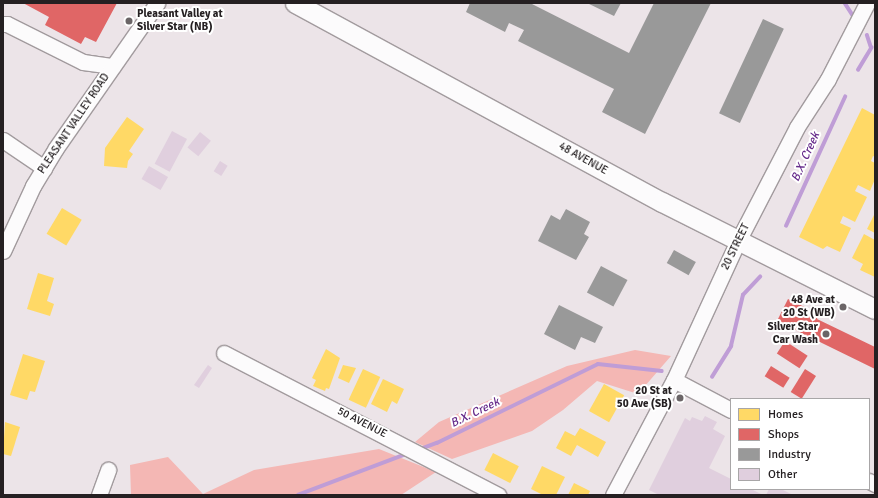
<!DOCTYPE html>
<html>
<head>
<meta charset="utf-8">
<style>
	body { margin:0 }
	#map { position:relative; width:878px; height:498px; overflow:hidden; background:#ece4e8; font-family:Signika,sans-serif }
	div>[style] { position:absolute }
	.forest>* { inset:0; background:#f4b7b4 }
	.homes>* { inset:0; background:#ffd966; transform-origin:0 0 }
	.shops>* { inset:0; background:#e06666; transform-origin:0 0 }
	.industry>* { inset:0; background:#999; transform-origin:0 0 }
	.stream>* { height:3.5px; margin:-1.75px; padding:0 1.75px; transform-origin:1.75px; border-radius:1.75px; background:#bf9dd6 }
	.building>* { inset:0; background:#e0cfde; transform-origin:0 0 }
	.roads { filter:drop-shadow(1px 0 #a29b9e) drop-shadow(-1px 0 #a29b9e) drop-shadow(0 1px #a29b9e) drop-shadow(0 -1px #a29b9e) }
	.minor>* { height:15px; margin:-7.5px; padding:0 7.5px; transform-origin:7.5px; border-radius:7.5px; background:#fcfbfc }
	.major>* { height:19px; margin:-9.5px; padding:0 9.5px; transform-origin:9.5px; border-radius:9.5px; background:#fcfbfc }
	.dots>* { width:11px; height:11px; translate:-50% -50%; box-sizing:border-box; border:2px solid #fff; border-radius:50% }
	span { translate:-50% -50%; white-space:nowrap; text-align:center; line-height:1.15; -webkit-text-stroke:4px #fff; paint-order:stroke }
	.poi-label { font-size:11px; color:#252022; font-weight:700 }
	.left { translate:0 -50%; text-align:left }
	.right { translate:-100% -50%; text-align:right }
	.street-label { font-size:11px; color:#252022 }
	.water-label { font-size:12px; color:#662b8b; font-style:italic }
	.frame { position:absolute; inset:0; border:4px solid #252022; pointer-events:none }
	.legend { position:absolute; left:730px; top:398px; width:140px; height:92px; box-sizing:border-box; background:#fff; border:1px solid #a8a6a7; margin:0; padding:5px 7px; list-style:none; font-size:12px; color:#252022 }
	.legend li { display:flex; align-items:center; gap:8px; height:20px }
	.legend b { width:20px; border:1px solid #a8a6a7 }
</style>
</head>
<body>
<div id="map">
	<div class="forest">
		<div style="clip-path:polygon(635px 350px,671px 356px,638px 394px,597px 381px,563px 410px,532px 431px,452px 459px,415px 442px,439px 422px,567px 366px)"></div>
		<div style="clip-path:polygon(379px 449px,436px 472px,401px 495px,131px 495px,130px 465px,168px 457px,203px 494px,254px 470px)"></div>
	</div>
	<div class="homes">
		<div style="clip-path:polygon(862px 108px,875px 115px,875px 157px,873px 156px,871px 161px,875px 163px,875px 179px,870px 191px,858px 185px,855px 191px,867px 197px,855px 222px,843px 216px,840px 223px,851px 228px,840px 252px,827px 246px,823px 249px,799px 237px)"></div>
		<div style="clip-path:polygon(127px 117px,144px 129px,129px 151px,133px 154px,128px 161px,127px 168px,104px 166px,105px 148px)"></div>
		<div style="left:62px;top:208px;width:23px;height:30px;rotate:31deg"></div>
		<div style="clip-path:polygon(875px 213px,875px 233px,867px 229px)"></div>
		<div style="clip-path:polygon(864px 234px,875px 240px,875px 277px,860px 270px,863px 264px,852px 258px)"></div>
		<div style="clip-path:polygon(38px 273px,54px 278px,47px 301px,54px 304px,50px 316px,27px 309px)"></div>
		<div style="clip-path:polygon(326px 349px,340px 358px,329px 389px,326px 388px,325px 391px,313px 386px,316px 380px,312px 378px)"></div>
		<div style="clip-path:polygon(23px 354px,45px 361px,35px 392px,30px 391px,27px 400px,10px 395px)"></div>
		<div style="clip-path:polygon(343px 365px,356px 368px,349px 383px,338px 378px)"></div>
		<div style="left:363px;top:369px;width:19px;height:34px;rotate:25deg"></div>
		<div style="clip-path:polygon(383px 379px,404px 389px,397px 404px,392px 401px,387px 412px,371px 404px)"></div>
		<div style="left:604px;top:384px;width:23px;height:31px;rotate:29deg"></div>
		<div style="clip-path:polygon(5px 422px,20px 427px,11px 456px,3px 454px)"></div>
		<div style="clip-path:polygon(580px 428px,606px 442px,598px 457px,577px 445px,571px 456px,556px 448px,565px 431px,575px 436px)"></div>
		<div style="left:493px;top:453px;width:29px;height:19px;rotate:27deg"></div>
		<div style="clip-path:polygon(542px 466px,565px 477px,556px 495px,543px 495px,531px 489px)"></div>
		<div style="clip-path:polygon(574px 483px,590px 491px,588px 495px,568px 495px)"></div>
	</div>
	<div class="shops">
		<div style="clip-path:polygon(23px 3px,117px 3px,96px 42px,85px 37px,81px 44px,45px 25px,49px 17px)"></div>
		<div style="clip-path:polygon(788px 299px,819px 314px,817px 319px,875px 347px,875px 369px,777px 321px)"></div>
		<div style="left:785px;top:341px;width:27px;height:15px;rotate:33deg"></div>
		<div style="left:771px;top:366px;width:22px;height:12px;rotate:32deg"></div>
		<div style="left:805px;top:369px;width:13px;height:27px;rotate:32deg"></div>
	</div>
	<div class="industry">
		<div style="clip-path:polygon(470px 3px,530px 3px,629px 53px,654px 3px,711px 3px,645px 134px,602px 112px,614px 89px,518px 41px,524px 30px,509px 23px,505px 32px,466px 12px)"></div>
		<div style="clip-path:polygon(587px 3px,621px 3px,614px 16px)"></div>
		<div style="left:763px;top:19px;width:23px;height:104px;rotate:25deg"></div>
		<div style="clip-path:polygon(566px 209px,590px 222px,584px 234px,589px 237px,576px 260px,538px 241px,551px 215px,560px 220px)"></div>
		<div style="left:674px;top:250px;width:25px;height:15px;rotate:29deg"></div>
		<div style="left:601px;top:266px;width:30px;height:30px;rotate:28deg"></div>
		<div style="clip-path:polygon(559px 305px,603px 327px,595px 343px,581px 337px,575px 350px,544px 334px)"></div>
	</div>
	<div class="stream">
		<div style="left:845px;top:3px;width:17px;rotate:57deg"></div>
		<div style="left:858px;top:70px;width:26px;rotate:-59deg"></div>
		<div style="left:871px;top:48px;width:13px;rotate:-108deg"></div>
		<div style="left:786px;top:226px;width:142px;rotate:-65.4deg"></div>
		<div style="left:712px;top:377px;width:36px;rotate:-58deg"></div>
		<div style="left:731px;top:346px;width:52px;rotate:-76.8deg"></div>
		<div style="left:743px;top:295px;width:25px;rotate:-47deg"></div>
		<div style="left:421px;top:449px;width:17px;rotate:-21deg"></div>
		<div style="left:437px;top:443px;width:179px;rotate:-26.1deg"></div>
		<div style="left:598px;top:364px;width:64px;rotate:6.2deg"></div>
		<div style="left:298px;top:495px;width:119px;rotate:-20.7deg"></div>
	</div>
	<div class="building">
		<div style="left:172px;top:131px;width:17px;height:37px;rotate:28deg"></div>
		<div style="left:200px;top:132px;width:14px;height:20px;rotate:39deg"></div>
		<div style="left:220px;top:161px;width:9px;height:12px;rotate:32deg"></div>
		<div style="left:149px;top:166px;width:22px;height:15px;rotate:30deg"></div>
		<div style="clip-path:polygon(208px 365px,212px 368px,199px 388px,194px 385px)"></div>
		<div style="clip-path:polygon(705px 416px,717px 422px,713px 429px,725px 436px,709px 468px,731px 479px,731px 489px,751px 489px,763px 495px,659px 495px,649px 490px,685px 418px,690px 421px,692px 417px,702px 421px)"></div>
		<div style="clip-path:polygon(769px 489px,781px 489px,793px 495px,766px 495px)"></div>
	</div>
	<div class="roads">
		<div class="minor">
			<div style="left:3px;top:24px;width:4px"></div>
			<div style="left:7px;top:24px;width:85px;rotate:26.6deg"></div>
			<div style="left:83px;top:62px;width:30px;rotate:8deg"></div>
			<div style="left:3px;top:140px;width:50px;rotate:34.3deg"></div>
			<div style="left:3px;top:251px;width:72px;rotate:-65.2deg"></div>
			<div style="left:33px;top:186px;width:44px;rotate:-58.8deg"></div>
			<div style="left:56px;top:148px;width:177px;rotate:-55.1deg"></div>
			<div style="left:224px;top:353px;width:309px;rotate:27.4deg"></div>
			<div style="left:674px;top:380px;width:64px;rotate:27.8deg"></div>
			<div style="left:869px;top:481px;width:7px;rotate:27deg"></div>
			<div style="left:99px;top:495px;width:27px;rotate:-70deg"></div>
			<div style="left:613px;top:495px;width:130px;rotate:-62.1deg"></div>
			<div style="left:674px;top:380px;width:153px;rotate:-65.3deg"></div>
			<div style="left:738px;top:241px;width:128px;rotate:-62.6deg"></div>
			<div style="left:797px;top:127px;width:57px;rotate:-57.1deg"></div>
			<div style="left:828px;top:79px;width:85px;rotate:-62.8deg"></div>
		</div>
		<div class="major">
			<div style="left:295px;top:3px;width:417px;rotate:28.5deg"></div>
			<div style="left:662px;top:202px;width:238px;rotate:26.7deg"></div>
		</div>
	</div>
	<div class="dots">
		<div style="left:129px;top:21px;background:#6b6567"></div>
		<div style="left:843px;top:307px;background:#6b6567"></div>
		<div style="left:826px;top:334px;background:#6b6567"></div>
		<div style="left:680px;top:398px;background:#6b6567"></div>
	</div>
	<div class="poi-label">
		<span class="left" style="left:137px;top:21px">Pleasant Valley at<br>Silver Star (NB)</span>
		<span class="right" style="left:835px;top:307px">48 Ave at<br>20 St (WB)</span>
		<span class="right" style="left:818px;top:334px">Silver Star<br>Car Wash</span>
		<span class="right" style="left:672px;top:398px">20 St at<br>50 Ave (SB)</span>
	</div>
	<div class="street-label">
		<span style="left:74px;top:124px;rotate:-56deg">PLEASANT VALLEY ROAD</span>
		<span style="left:583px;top:159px;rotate:29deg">48 AVENUE</span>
		<span style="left:736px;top:247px;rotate:-64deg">20 STREET</span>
		<span style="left:362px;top:423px;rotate:27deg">50 AVENUE</span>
	</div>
	<div class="water-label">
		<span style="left:806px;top:157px;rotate:-66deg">B.X. Creek</span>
		<span style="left:475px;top:413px;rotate:-26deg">B.X. Creek</span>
	</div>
	<div class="frame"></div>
	<ul class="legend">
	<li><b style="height:11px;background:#ffd966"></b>Homes</li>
	<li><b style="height:11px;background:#e06666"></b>Shops</li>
	<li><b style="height:11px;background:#999"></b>Industry</li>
	<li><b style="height:11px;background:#e0cfde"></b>Other</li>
	</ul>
</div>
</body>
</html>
